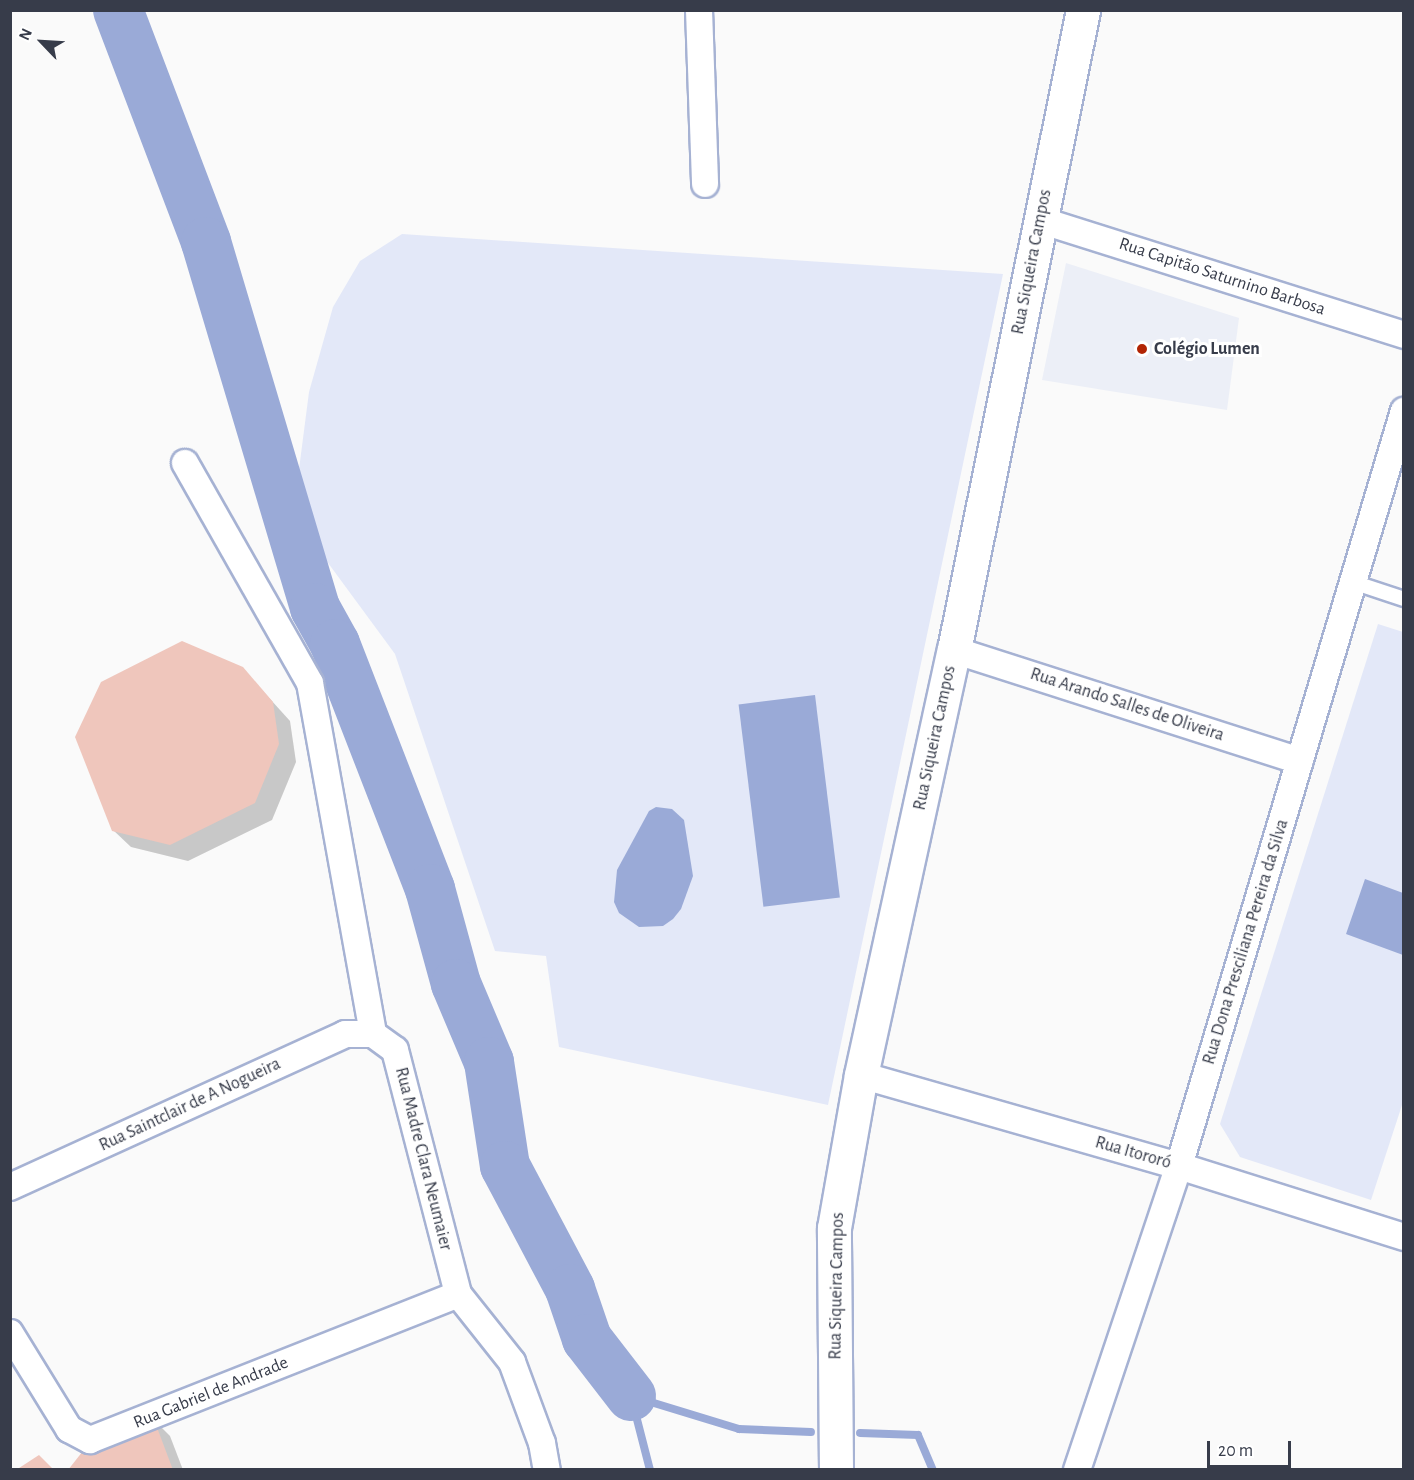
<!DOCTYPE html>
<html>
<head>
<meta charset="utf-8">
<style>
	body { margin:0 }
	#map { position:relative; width:1414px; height:1480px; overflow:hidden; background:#fafafa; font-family:"Alegreya Sans",sans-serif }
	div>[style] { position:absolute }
	.built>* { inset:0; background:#eceff7 }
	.green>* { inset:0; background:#e3e8f8 }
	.water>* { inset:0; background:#9aaad7; transform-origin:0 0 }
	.shadow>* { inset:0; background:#0003 }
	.stream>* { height:8px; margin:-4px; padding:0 4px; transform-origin:4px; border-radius:4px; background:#9aaad7 }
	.river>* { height:50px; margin:-25px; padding:0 25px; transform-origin:25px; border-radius:25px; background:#9aaad7 }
	.building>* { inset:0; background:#efc6bc }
	.roads { filter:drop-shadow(2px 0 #a6b2d3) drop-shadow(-2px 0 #a6b2d3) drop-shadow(0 2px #a6b2d3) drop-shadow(0 -2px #a6b2d3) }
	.lane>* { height:14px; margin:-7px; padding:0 7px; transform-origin:7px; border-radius:7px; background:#fff }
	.street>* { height:26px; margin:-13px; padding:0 13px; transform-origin:13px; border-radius:13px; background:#fff }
	.secondary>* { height:33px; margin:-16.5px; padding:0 16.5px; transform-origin:16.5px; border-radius:16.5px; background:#fff }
	.dots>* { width:16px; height:16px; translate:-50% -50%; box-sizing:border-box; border:3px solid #fff; border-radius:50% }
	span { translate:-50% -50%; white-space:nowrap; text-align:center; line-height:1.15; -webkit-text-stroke:6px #fff; paint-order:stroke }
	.street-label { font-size:18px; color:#373c4a }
	.poi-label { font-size:18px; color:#373c4a; font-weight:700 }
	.left { translate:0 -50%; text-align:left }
	.frame { position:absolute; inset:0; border:12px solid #373c4a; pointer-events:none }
	.north { position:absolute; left:12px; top:12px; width:60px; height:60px; -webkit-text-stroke:4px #fff; paint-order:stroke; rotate:295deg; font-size:16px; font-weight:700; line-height:24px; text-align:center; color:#373c4a }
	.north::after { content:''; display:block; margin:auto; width:21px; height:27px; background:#373c4a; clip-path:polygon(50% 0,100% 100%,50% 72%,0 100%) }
	.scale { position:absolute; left:1207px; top:1441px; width:84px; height:27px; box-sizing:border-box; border:3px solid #373c4a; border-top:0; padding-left:8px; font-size:18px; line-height:21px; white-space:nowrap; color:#373c4a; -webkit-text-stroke:4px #fff; paint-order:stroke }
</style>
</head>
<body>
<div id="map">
	<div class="built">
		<div style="clip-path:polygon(1066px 263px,1239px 318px,1227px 410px,1042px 380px)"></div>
	</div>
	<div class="green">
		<div style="clip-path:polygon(402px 234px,1003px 274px,828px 1105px,559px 1047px,546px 956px,495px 951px,395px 654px,320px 552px,298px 477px,309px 392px,333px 307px,360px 261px)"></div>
		<div style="clip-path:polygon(1378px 624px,1403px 632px,1403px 1102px,1371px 1200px,1240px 1157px,1220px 1124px)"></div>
	</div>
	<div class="water">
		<div style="left:815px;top:695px;width:204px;height:77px;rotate:83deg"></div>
		<div style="clip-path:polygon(656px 807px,672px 809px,684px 820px,693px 876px,681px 909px,673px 919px,663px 926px,639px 927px,619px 913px,614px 902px,617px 870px,649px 811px)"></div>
		<div style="clip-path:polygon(1365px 879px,1403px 893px,1403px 955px,1346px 934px)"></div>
	</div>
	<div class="shadow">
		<div style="clip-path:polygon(242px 668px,290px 721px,296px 762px,272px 820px,188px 861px,131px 847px,113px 830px)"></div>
		<div style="clip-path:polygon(153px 1419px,170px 1436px,183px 1470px,70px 1470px)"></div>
	</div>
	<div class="stream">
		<div style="left:860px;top:1433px;width:58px;rotate:2deg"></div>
		<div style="left:918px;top:1435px;width:38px;rotate:67deg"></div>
		<div style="left:650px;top:1470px;width:76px;rotate:-104.4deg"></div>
		<div style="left:631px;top:1396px;width:113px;rotate:17deg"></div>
		<div style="left:739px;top:1429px;width:72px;rotate:2.4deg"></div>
	</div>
	<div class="river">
		<div style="left:118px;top:10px;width:248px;rotate:69.2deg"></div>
		<div style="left:206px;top:242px;width:382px;rotate:73.4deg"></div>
		<div style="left:315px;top:608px;width:41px;rotate:60.9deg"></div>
		<div style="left:335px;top:644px;width:263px;rotate:68.8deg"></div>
		<div style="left:430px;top:889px;width:98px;rotate:74.7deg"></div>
		<div style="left:456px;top:984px;width:85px;rotate:67.1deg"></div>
		<div style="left:489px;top:1062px;width:105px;rotate:81.3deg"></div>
		<div style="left:505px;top:1166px;width:139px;rotate:62.1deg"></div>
		<div style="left:570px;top:1289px;width:53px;rotate:71.2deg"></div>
		<div style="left:587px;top:1339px;width:72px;rotate:52.3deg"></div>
	</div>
	<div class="building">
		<div style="clip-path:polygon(182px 641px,243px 667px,273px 702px,279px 744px,255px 803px,170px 845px,112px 831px,75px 737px,101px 682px)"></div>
		<div style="clip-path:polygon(153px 1417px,173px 1470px,68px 1470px,90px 1442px)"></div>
		<div style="clip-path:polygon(39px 1455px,54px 1470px,16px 1470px)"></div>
	</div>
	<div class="roads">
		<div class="lane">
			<div style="left:1353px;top:582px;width:54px;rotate:18.4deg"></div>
		</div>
		<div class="street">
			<div style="left:699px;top:10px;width:174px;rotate:88deg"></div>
			<div style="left:1040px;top:220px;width:382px;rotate:17.5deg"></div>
			<div style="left:185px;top:463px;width:253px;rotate:60.4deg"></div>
			<div style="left:310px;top:683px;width:357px;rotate:79.8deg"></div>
			<div style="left:954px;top:650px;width:363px;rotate:17.8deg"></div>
			<div style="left:373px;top:1034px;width:27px;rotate:36deg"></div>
			<div style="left:395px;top:1050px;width:252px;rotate:75.5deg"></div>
			<div style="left:458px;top:1294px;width:87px;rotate:51.5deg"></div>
			<div style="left:512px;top:1362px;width:86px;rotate:69.7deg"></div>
			<div style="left:542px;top:1443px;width:27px;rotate:80deg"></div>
			<div style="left:861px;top:1075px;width:331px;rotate:16deg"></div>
			<div style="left:1179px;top:1166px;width:236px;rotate:17.5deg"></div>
			<div style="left:10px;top:1187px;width:368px;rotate:-24.5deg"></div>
			<div style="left:345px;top:1034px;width:28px"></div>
			<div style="left:10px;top:1333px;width:113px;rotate:58.4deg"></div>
			<div style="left:69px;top:1429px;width:24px;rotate:28deg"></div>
			<div style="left:90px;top:1440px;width:396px;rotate:-21.6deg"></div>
			<div style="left:1077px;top:1470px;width:321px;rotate:-71.5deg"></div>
			<div style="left:1179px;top:1166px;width:788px;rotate:-73.41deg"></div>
		</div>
		<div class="secondary">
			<div style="left:836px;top:1470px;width:242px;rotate:-90.5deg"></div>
			<div style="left:834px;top:1228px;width:155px;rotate:-80deg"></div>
			<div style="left:861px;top:1075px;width:435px;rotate:-77.7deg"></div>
			<div style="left:954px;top:650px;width:653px;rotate:-78.6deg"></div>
		</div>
	</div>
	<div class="dots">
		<div style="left:1142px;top:349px;background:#b12404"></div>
	</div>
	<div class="street-label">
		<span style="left:1032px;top:262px;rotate:-79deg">Rua Siqueira Campos</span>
		<span style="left:1222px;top:277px;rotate:18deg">Rua Capitão Saturnino Barbosa</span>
		<span style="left:1127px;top:705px;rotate:18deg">Rua Arando Salles de Oliveira</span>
		<span style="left:935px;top:738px;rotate:-78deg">Rua Siqueira Campos</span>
		<span style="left:1246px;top:942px;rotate:-73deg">Rua Dona Presciliana Pereira da Silva</span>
		<span style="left:190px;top:1105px;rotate:-25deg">Rua Saintclair de A Nogueira</span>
		<span style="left:1133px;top:1153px;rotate:16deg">Rua Itororó</span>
		<span style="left:423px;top:1159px;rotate:76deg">Rua Madre Clara Neumaier</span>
		<span style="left:837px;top:1286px;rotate:-89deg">Rua Siqueira Campos</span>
		<span style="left:211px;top:1393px;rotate:-22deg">Rua Gabriel de Andrade</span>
	</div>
	<div class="poi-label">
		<span class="left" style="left:1154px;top:349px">Colégio Lumen</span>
	</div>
	<div class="frame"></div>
	<div class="north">N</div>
	<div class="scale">20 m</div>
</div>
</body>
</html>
